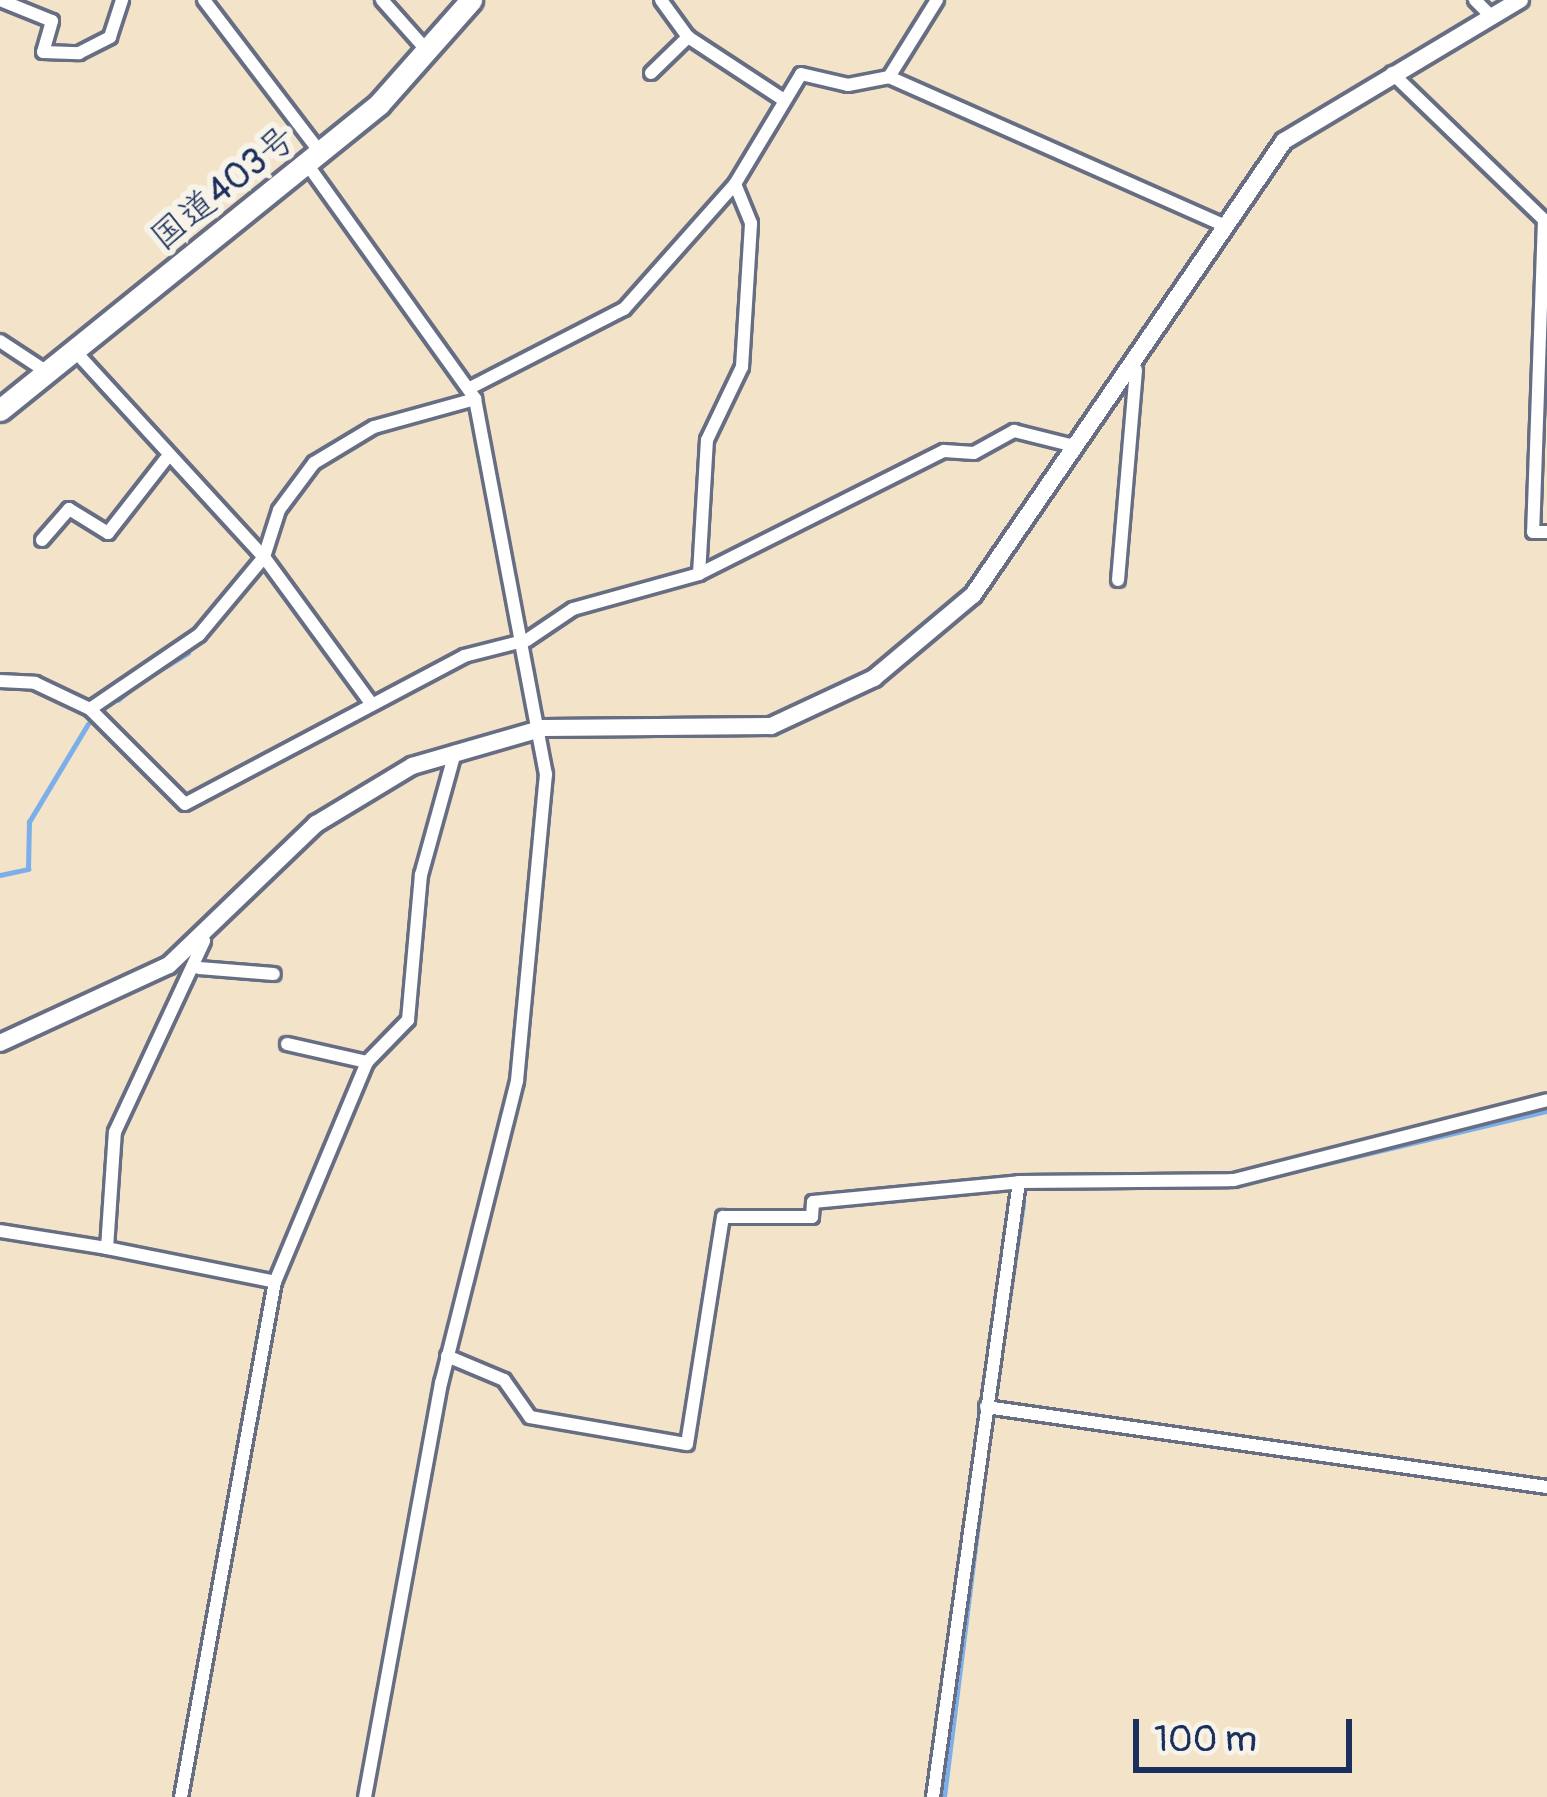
<!DOCTYPE html>
<html>
<head>
<meta charset="utf-8">
<style>
	body { margin:0 }
	#map { position:relative; width:1547px; height:1797px; overflow:hidden; background:#f3e3c9; font-family:Pangolin,"Klee One",sans-serif }
	div>[style] { position:absolute }
	.stream>* { height:4.5px; margin:-2.25px; padding:0 2.25px; transform-origin:2.25px; border-radius:2.25px; background:#7cafe9 }
	.roads { filter:drop-shadow(3px 0 #676e83) drop-shadow(-3px 0 #676e83) drop-shadow(0 3px #676e83) drop-shadow(0 -3px #676e83) }
	.street>* { height:12px; margin:-6px; padding:0 6px; transform-origin:6px; border-radius:6px; background:#fff }
	.secondary>* { height:16px; margin:-8px; padding:0 8px; transform-origin:8px; border-radius:8px; background:#fff }
	.highway>* { height:21px; margin:-10.5px; padding:0 10.5px; transform-origin:10.5px; border-radius:10.5px; background:#fff }
	span { translate:-50% -50%; white-space:nowrap; text-align:center; line-height:1.15; -webkit-text-stroke:12px #f7f3e8; paint-order:stroke }
	.street-label { font-size:36px; color:#1b2f5e }
	.scale { position:absolute; left:1133px; top:1719px; width:219px; height:54px; box-sizing:border-box; border:6px solid #1b2f5e; border-top:0; padding-left:15px; font-size:36px; line-height:42px; white-space:nowrap; color:#1b2f5e; -webkit-text-stroke:9px #f7f3e8; paint-order:stroke }
</style>
</head>
<body>
<div id="map">
	<div class="stream">
		<div style="left:147px;top:678px;width:48px;rotate:-31.4deg"></div>
		<div style="left:118px;top:700px;width:25px;rotate:-40deg"></div>
		<div style="left:0;top:875px;width:29px;rotate:-12deg"></div>
		<div style="left:28px;top:869px;width:47px;rotate:-88.8deg"></div>
		<div style="left:29px;top:822px;width:114px;rotate:-59deg"></div>
		<div style="left:1261px;top:1179px;width:294px;rotate:-13.4deg"></div>
		<div style="left:1118px;top:1187px;width:120px;rotate:-1deg"></div>
		<div style="left:1009px;top:1299px;width:96px;rotate:-81.6deg"></div>
		<div style="left:944px;top:1797px;width:378px;rotate:-82.9deg"></div>
	</div>
	<div class="roads">
		<div class="street">
			<div style="left:0;top:0;width:56px;rotate:22deg"></div>
			<div style="left:52px;top:21px;width:32px;rotate:106deg"></div>
			<div style="left:43px;top:52px;width:36px;rotate:2deg"></div>
			<div style="left:79px;top:53px;width:35px;rotate:-27deg"></div>
			<div style="left:110px;top:37px;width:39px;rotate:-72deg"></div>
			<div style="left:204px;top:0;width:191px;rotate:52.7deg"></div>
			<div style="left:382px;top:0;width:72px;rotate:48.4deg"></div>
			<div style="left:661px;top:0;width:46px;rotate:53.9deg"></div>
			<div style="left:688px;top:37px;width:115px;rotate:33.3deg"></div>
			<div style="left:1475px;top:0;width:25px;rotate:45deg"></div>
			<div style="left:651px;top:73px;width:52px;rotate:-44.2deg"></div>
			<div style="left:1392px;top:73px;width:211px;rotate:44deg"></div>
			<div style="left:1544px;top:220px;width:312px;rotate:92deg"></div>
			<div style="left:1533px;top:532px;width:14px"></div>
			<div style="left:889px;top:77px;width:91px;rotate:-58.1deg"></div>
			<div style="left:307px;top:164px;width:289px;rotate:54.4deg"></div>
			<div style="left:475px;top:399px;width:382px;rotate:79.3deg"></div>
			<div style="left:546px;top:774px;width:308px;rotate:95.4deg"></div>
			<div style="left:517px;top:1081px;width:311px;rotate:104.1deg"></div>
			<div style="left:441px;top:1383px;width:421px;rotate:100.4deg"></div>
			<div style="left:0;top:341px;width:56px;rotate:33.4deg"></div>
			<div style="left:74px;top:350px;width:281px;rotate:47.5deg"></div>
			<div style="left:264px;top:557px;width:180px;rotate:53.8deg"></div>
			<div style="left:470px;top:388px;width:173px;rotate:-27.2deg"></div>
			<div style="left:624px;top:309px;width:167px;rotate:-48.4deg"></div>
			<div style="left:735px;top:184px;width:128px;rotate:-59deg"></div>
			<div style="left:801px;top:74px;width:48px;rotate:13.2deg"></div>
			<div style="left:848px;top:85px;width:42px;rotate:-11deg"></div>
			<div style="left:889px;top:77px;width:368px;rotate:23.9deg"></div>
			<div style="left:42px;top:540px;width:41px;rotate:-48.9deg"></div>
			<div style="left:69px;top:509px;width:46px;rotate:31.6deg"></div>
			<div style="left:108px;top:533px;width:93px;rotate:-52deg"></div>
			<div style="left:699px;top:574px;width:274px;rotate:-26.7deg"></div>
			<div style="left:944px;top:451px;width:30px;rotate:4deg"></div>
			<div style="left:974px;top:453px;width:46px;rotate:-28.8deg"></div>
			<div style="left:1014px;top:431px;width:58px;rotate:14deg"></div>
			<div style="left:1118px;top:580px;width:211px;rotate:-85.1deg"></div>
			<div style="left:0;top:681px;width:35px;rotate:3deg"></div>
			<div style="left:35px;top:683px;width:61px;rotate:25.3deg"></div>
			<div style="left:90px;top:709px;width:134px;rotate:45deg"></div>
			<div style="left:185px;top:804px;width:316px;rotate:-27.9deg"></div>
			<div style="left:464px;top:656px;width:65px;rotate:-14.3deg"></div>
			<div style="left:527px;top:640px;width:55px;rotate:-34deg"></div>
			<div style="left:573px;top:609px;width:131px;rotate:-15.5deg"></div>
			<div style="left:699px;top:574px;width:134px;rotate:-86.6deg"></div>
			<div style="left:707px;top:440px;width:81px;rotate:-64.4deg"></div>
			<div style="left:742px;top:367px;width:144px;rotate:-86.4deg"></div>
			<div style="left:751px;top:223px;width:42px;rotate:-112.3deg"></div>
			<div style="left:90px;top:709px;width:132px;rotate:-34.2deg"></div>
			<div style="left:199px;top:635px;width:102px;rotate:-50.2deg"></div>
			<div style="left:264px;top:557px;width:49px;rotate:-72.3deg"></div>
			<div style="left:279px;top:510px;width:59px;rotate:-53.3deg"></div>
			<div style="left:314px;top:463px;width:70px;rotate:-31deg"></div>
			<div style="left:374px;top:427px;width:105px;rotate:-15.5deg"></div>
			<div style="left:199px;top:968px;width:75px;rotate:4.6deg"></div>
			<div style="left:287px;top:1044px;width:82px;rotate:12.7deg"></div>
			<div style="left:0;top:1231px;width:108px;rotate:9deg"></div>
			<div style="left:107px;top:1248px;width:116px;rotate:-86.1deg"></div>
			<div style="left:115px;top:1132px;width:211px;rotate:-65deg"></div>
			<div style="left:107px;top:1248px;width:171px;rotate:11.4deg"></div>
			<div style="left:447px;top:1356px;width:62px;rotate:22.8deg"></div>
			<div style="left:504px;top:1380px;width:45px;rotate:54.9deg"></div>
			<div style="left:530px;top:1417px;width:159px;rotate:9.8deg"></div>
			<div style="left:687px;top:1444px;width:230px;rotate:-81deg"></div>
			<div style="left:723px;top:1217px;width:89px"></div>
			<div style="left:812px;top:1217px;width:15px;rotate:-86deg"></div>
			<div style="left:813px;top:1202px;width:207px;rotate:-5.5deg"></div>
			<div style="left:1019px;top:1182px;width:215px;rotate:-0.5deg"></div>
			<div style="left:1234px;top:1180px;width:323px;rotate:-14.3deg"></div>
			<div style="left:986px;top:1407px;width:567px;rotate:8.12deg"></div>
			<div style="left:181px;top:1797px;width:524px;rotate:-79.66deg"></div>
			<div style="left:275px;top:1282px;width:238px;rotate:-67.3deg"></div>
			<div style="left:367px;top:1062px;width:59px;rotate:-45.7deg"></div>
			<div style="left:408px;top:1020px;width:146px;rotate:-84.9deg"></div>
			<div style="left:421px;top:875px;width:128px;rotate:-74.5deg"></div>
			<div style="left:933px;top:1797px;width:621px;rotate:-82.04deg"></div>
		</div>
		<div class="secondary">
			<div style="left:0;top:1043px;width:186px;rotate:-24.8deg"></div>
			<div style="left:169px;top:965px;width:204px;rotate:-43.8deg"></div>
			<div style="left:316px;top:824px;width:112px;rotate:-31.1deg"></div>
			<div style="left:412px;top:766px;width:137px;rotate:-16.1deg"></div>
			<div style="left:544px;top:728px;width:227px;rotate:-0.5deg"></div>
			<div style="left:771px;top:726px;width:114px;rotate:-25deg"></div>
			<div style="left:874px;top:678px;width:129px;rotate:-40deg"></div>
			<div style="left:973px;top:595px;width:550px;rotate:-55.59deg"></div>
			<div style="left:1284px;top:141px;width:275px;rotate:-30.9deg"></div>
		</div>
		<div class="highway">
			<div style="left:0;top:410px;width:487px;rotate:-38.9deg"></div>
			<div style="left:379px;top:104px;width:139px;rotate:-48.5deg"></div>
		</div>
	</div>
	<div class="street-label">
		<span style="left:223px;top:188px;rotate:-39deg">国道403号</span>
	</div>
	<div class="scale">100 m</div>
</div>
</body>
</html>
